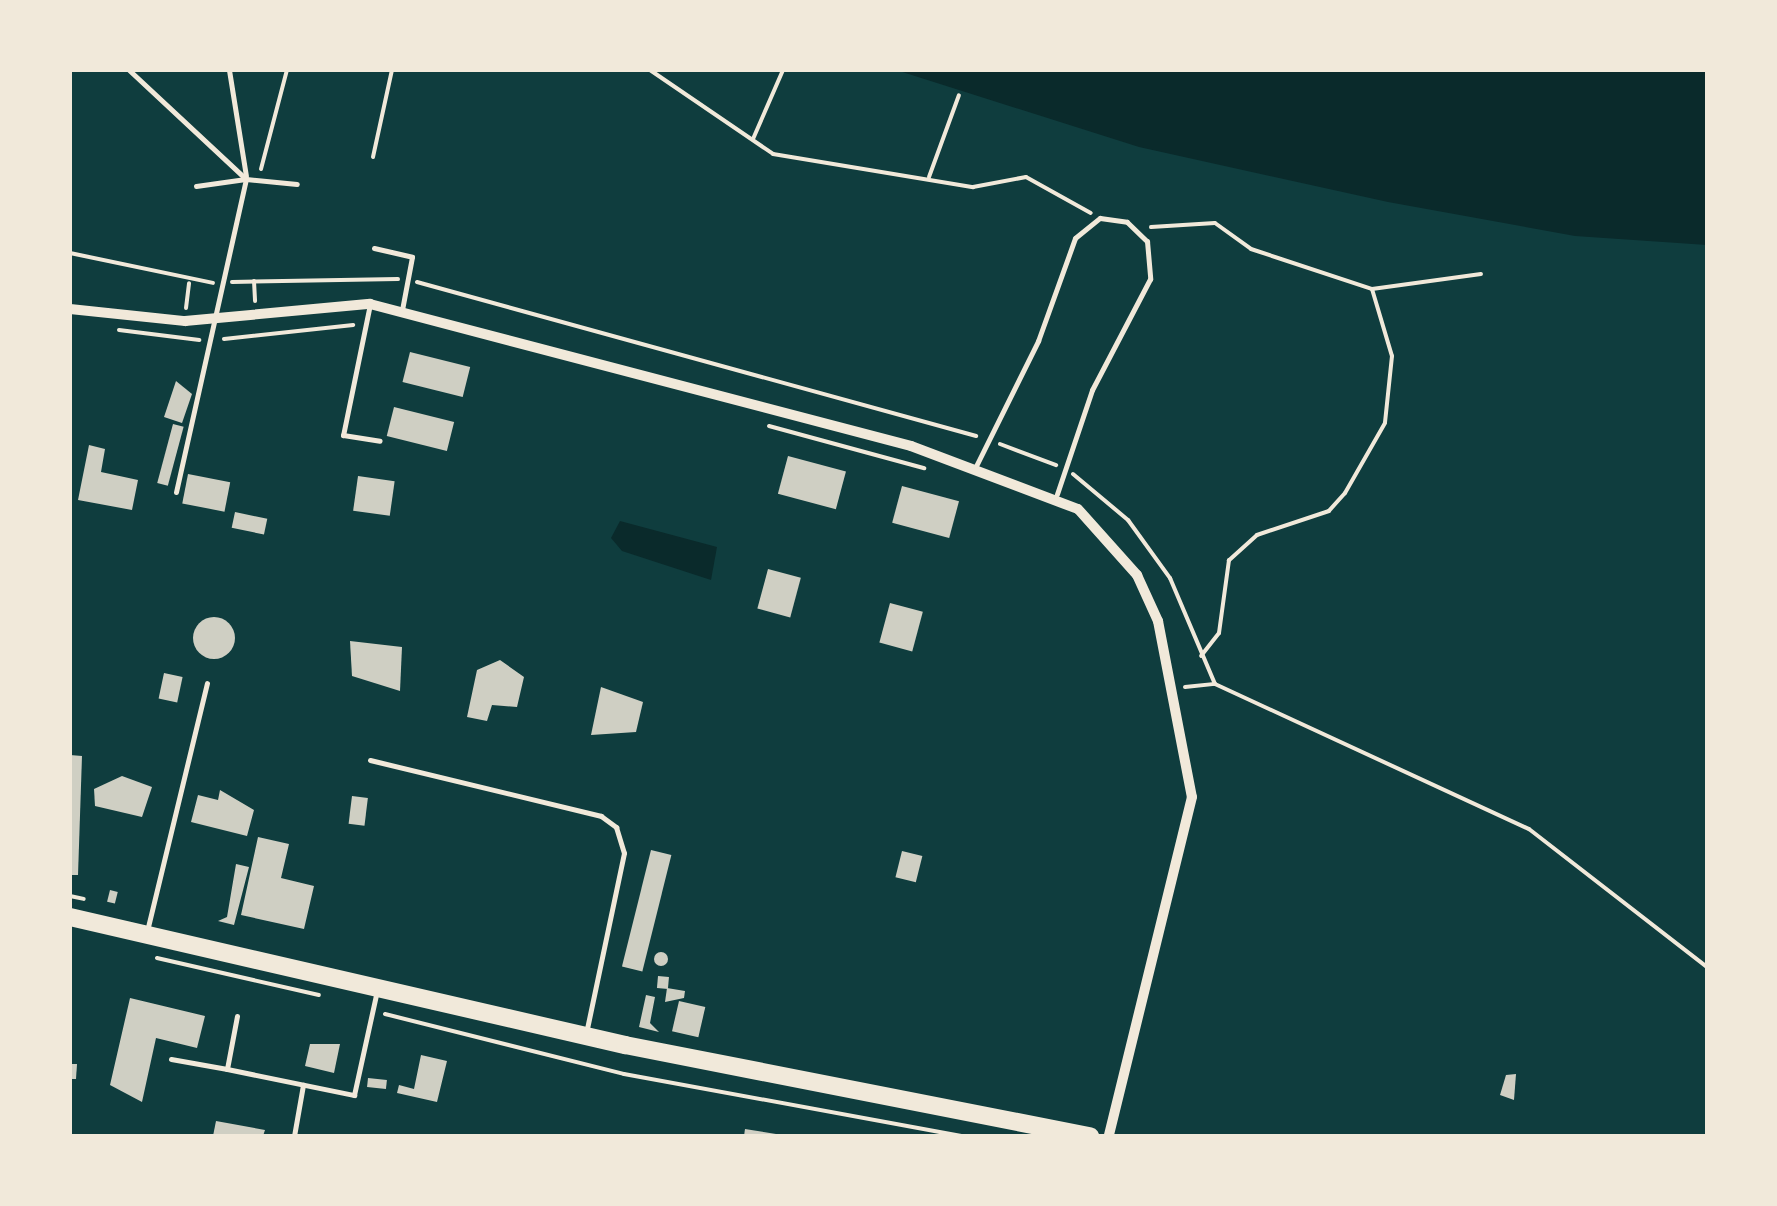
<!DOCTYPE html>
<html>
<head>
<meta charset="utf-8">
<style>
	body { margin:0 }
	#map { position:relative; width:1777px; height:1206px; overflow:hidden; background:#0f3d3e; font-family:Barlow,sans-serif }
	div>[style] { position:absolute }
	.water>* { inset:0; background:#0a2a2b }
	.building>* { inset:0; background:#cfcfc3; transform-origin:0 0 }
	.round { border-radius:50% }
	.path>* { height:4px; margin:-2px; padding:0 2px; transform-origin:2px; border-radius:2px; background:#f1e9da }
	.service>* { height:5px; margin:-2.5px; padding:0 2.5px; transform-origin:2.5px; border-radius:2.5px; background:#f1e9da }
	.minor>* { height:10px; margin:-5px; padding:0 5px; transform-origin:5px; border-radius:5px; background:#f1e9da }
	.trunk>* { height:18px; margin:-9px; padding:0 9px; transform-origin:9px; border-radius:9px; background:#f1e9da }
	span { translate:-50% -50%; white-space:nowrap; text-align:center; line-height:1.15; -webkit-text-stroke:8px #f1e9da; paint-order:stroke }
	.frame { position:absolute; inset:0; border:72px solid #f1e9da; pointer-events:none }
</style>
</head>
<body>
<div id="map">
	<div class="water">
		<div style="clip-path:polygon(896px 70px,1707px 70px,1707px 245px,1575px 236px,1388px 202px,1139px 147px)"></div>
		<div style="clip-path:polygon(620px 521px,717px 547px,711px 580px,622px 551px,611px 538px)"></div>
	</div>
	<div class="building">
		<div style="left:410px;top:352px;width:62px;height:31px;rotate:14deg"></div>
		<div style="clip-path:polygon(176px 381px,192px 394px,182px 423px,164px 417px)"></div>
		<div style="left:394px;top:407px;width:62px;height:30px;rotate:14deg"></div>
		<div style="left:173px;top:424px;width:11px;height:61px;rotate:15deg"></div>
		<div style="clip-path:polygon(89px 445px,105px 449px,101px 472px,138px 480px,132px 510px,78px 500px)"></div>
		<div style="left:788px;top:456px;width:60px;height:39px;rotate:15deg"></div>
		<div style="left:188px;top:474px;width:43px;height:30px;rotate:11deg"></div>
		<div style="left:358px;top:476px;width:37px;height:35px;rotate:8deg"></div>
		<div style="left:902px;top:486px;width:59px;height:38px;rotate:15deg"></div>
		<div style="left:235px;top:512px;width:33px;height:16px;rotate:12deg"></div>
		<div style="left:768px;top:569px;width:34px;height:41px;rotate:15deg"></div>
		<div style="left:890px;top:603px;width:34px;height:41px;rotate:15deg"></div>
		<div class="round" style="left:193px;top:617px;width:42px;height:42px"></div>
		<div style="clip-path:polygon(350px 641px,402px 647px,400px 691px,352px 676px)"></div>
		<div style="clip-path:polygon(500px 660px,524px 677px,517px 707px,492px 705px,487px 721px,467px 717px,477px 670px)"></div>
		<div style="left:164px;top:673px;width:19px;height:26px;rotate:12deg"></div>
		<div style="clip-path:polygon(601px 687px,643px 702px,636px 732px,591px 735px)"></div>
		<div style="clip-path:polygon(70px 755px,82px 756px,78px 875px,70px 875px)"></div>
		<div style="clip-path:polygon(122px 776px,152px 787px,142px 817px,95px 806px,94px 789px)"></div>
		<div style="clip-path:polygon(220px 790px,254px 810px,247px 836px,191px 822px,198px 795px,218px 800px)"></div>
		<div style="left:352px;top:796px;width:16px;height:28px;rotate:7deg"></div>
		<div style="clip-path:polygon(258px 837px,289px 844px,281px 878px,314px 886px,304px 929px,241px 915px)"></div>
		<div style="left:651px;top:850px;width:21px;height:120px;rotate:14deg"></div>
		<div style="left:902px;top:851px;width:21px;height:27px;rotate:14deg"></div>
		<div style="clip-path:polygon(236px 864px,249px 867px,234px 925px,218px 921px,227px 917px)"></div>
		<div style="left:110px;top:890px;width:8px;height:12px;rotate:14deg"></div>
		<div class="round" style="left:654px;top:952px;width:14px;height:14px"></div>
		<div style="left:658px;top:976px;width:11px;height:12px;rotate:5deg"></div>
		<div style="clip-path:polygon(667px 988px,685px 991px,684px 998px,665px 1002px)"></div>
		<div style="clip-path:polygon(646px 995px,655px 997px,650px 1023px,659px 1032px,639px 1027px)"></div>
		<div style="clip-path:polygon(130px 998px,205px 1016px,197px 1048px,156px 1038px,142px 1102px,110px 1085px)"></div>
		<div style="left:679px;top:1001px;width:27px;height:31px;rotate:13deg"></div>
		<div style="clip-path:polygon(310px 1044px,340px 1044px,334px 1073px,305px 1066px)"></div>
		<div style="clip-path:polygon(421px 1055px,447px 1061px,437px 1102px,397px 1093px,399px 1085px,414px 1089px)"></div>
		<div style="clip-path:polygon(70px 1064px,77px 1064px,76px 1079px,70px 1079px)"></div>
		<div style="clip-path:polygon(1516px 1074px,1514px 1100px,1500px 1095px,1506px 1075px)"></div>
		<div style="left:368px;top:1078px;width:19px;height:9px;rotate:6deg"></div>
		<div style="clip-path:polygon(216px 1121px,265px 1130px,263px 1136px,213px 1136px)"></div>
		<div style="clip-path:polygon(745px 1129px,776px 1134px,775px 1136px,744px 1136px)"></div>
	</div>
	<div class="path">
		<div style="left:650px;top:70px;width:149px;rotate:34.3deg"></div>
		<div style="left:773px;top:154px;width:203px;rotate:9.4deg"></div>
		<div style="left:973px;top:187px;width:54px;rotate:-10.7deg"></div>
		<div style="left:1026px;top:177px;width:74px;rotate:29deg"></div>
		<div style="left:753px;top:139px;width:75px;rotate:-66.5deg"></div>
		<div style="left:373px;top:157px;width:89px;rotate:-77.7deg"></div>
		<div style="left:261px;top:169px;width:102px;rotate:-75.3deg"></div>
		<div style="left:929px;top:177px;width:87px;rotate:-69.9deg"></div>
		<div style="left:1151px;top:227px;width:64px;rotate:-3.6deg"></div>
		<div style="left:1215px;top:223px;width:44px;rotate:35.8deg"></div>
		<div style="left:1251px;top:249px;width:127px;rotate:18.3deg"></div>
		<div style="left:1372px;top:289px;width:70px;rotate:73.4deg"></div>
		<div style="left:1392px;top:356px;width:67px;rotate:96deg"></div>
		<div style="left:1385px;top:423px;width:81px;rotate:119.7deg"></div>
		<div style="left:1345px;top:493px;width:24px;rotate:132deg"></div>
		<div style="left:1329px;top:511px;width:76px;rotate:161.6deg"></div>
		<div style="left:1257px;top:535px;width:38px;rotate:138deg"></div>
		<div style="left:1229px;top:560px;width:74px;rotate:97.8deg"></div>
		<div style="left:1219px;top:633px;width:29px;rotate:128deg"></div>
		<div style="left:70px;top:253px;width:146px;rotate:11.8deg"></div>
		<div style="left:254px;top:281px;width:20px;rotate:87deg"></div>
		<div style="left:232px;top:282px;width:166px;rotate:-1deg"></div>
		<div style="left:417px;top:282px;width:580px;rotate:15.4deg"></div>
		<div style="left:1372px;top:289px;width:110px;rotate:-7.8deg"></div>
		<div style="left:186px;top:308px;width:25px;rotate:-83deg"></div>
		<div style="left:119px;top:330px;width:81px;rotate:7.1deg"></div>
		<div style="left:224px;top:339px;width:130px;rotate:-6.2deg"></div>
		<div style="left:769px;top:426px;width:161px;rotate:15.2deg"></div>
		<div style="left:1000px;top:444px;width:60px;rotate:20.6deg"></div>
		<div style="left:1073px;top:474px;width:72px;rotate:39.9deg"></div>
		<div style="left:1128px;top:520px;width:72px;rotate:54.1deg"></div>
		<div style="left:1170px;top:578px;width:115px;rotate:67deg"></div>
		<div style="left:1215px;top:684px;width:346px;rotate:24.8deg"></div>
		<div style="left:1529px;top:829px;width:225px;rotate:37.8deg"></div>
		<div style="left:1185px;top:687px;width:30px;rotate:-6deg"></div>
		<div style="left:70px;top:896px;width:14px;rotate:12deg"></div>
		<div style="left:157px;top:958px;width:166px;rotate:12.9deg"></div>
		<div style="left:385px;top:1014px;width:246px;rotate:14.1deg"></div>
		<div style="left:624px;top:1074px;width:343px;rotate:10.4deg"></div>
	</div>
	<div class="service">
		<div style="left:129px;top:70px;width:160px;rotate:43deg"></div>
		<div style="left:229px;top:70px;width:107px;rotate:80.9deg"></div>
		<div style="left:196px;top:186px;width:50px;rotate:-8deg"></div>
		<div style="left:374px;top:248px;width:39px;rotate:13deg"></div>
		<div style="left:412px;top:257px;width:54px;rotate:100.7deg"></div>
		<div style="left:370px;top:304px;width:134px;rotate:101.6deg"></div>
		<div style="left:343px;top:435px;width:37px;rotate:9deg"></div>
		<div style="left:976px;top:466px;width:140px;rotate:-63.6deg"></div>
		<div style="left:1038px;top:341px;width:109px;rotate:-70.2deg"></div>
		<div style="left:1075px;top:238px;width:32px;rotate:-39deg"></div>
		<div style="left:1100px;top:218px;width:27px;rotate:8deg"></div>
		<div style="left:1127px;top:222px;width:28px;rotate:44deg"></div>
		<div style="left:1147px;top:241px;width:38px;rotate:85deg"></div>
		<div style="left:1150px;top:279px;width:125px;rotate:117.6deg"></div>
		<div style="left:1092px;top:390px;width:110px;rotate:108.6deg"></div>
		<div style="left:176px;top:492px;width:321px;rotate:-77.4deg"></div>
		<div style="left:246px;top:179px;width:51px;rotate:5.6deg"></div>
		<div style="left:370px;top:760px;width:238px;rotate:13.6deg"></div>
		<div style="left:601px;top:816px;width:19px;rotate:36deg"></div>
		<div style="left:616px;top:827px;width:27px;rotate:73deg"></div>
		<div style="left:624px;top:853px;width:184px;rotate:101.9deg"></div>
		<div style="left:147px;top:931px;width:255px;rotate:-76.4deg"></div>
		<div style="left:237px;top:1016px;width:54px;rotate:100.7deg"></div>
		<div style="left:227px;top:1069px;width:130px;rotate:11.6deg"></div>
		<div style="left:354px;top:1095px;width:107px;rotate:-77.6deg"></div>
		<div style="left:171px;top:1059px;width:57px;rotate:10.1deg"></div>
		<div style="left:294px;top:1136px;width:52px;rotate:-80deg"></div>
	</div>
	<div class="minor">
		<div style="left:70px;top:309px;width:116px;rotate:6deg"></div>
		<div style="left:185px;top:321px;width:186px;rotate:-5.3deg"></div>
		<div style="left:370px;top:304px;width:559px;rotate:14.71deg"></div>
		<div style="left:911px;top:446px;width:178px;rotate:20.7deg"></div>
		<div style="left:1078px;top:509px;width:89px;rotate:48.2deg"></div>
		<div style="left:1137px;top:575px;width:51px;rotate:65.5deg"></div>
		<div style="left:1158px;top:621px;width:179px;rotate:79.1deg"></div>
		<div style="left:1192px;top:797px;width:349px;rotate:103.8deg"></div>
	</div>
	<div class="trunk">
		<div style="left:70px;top:917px;width:570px;rotate:12.99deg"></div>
		<div style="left:625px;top:1045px;width:474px;rotate:11.1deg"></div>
	</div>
	<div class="frame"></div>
</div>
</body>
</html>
